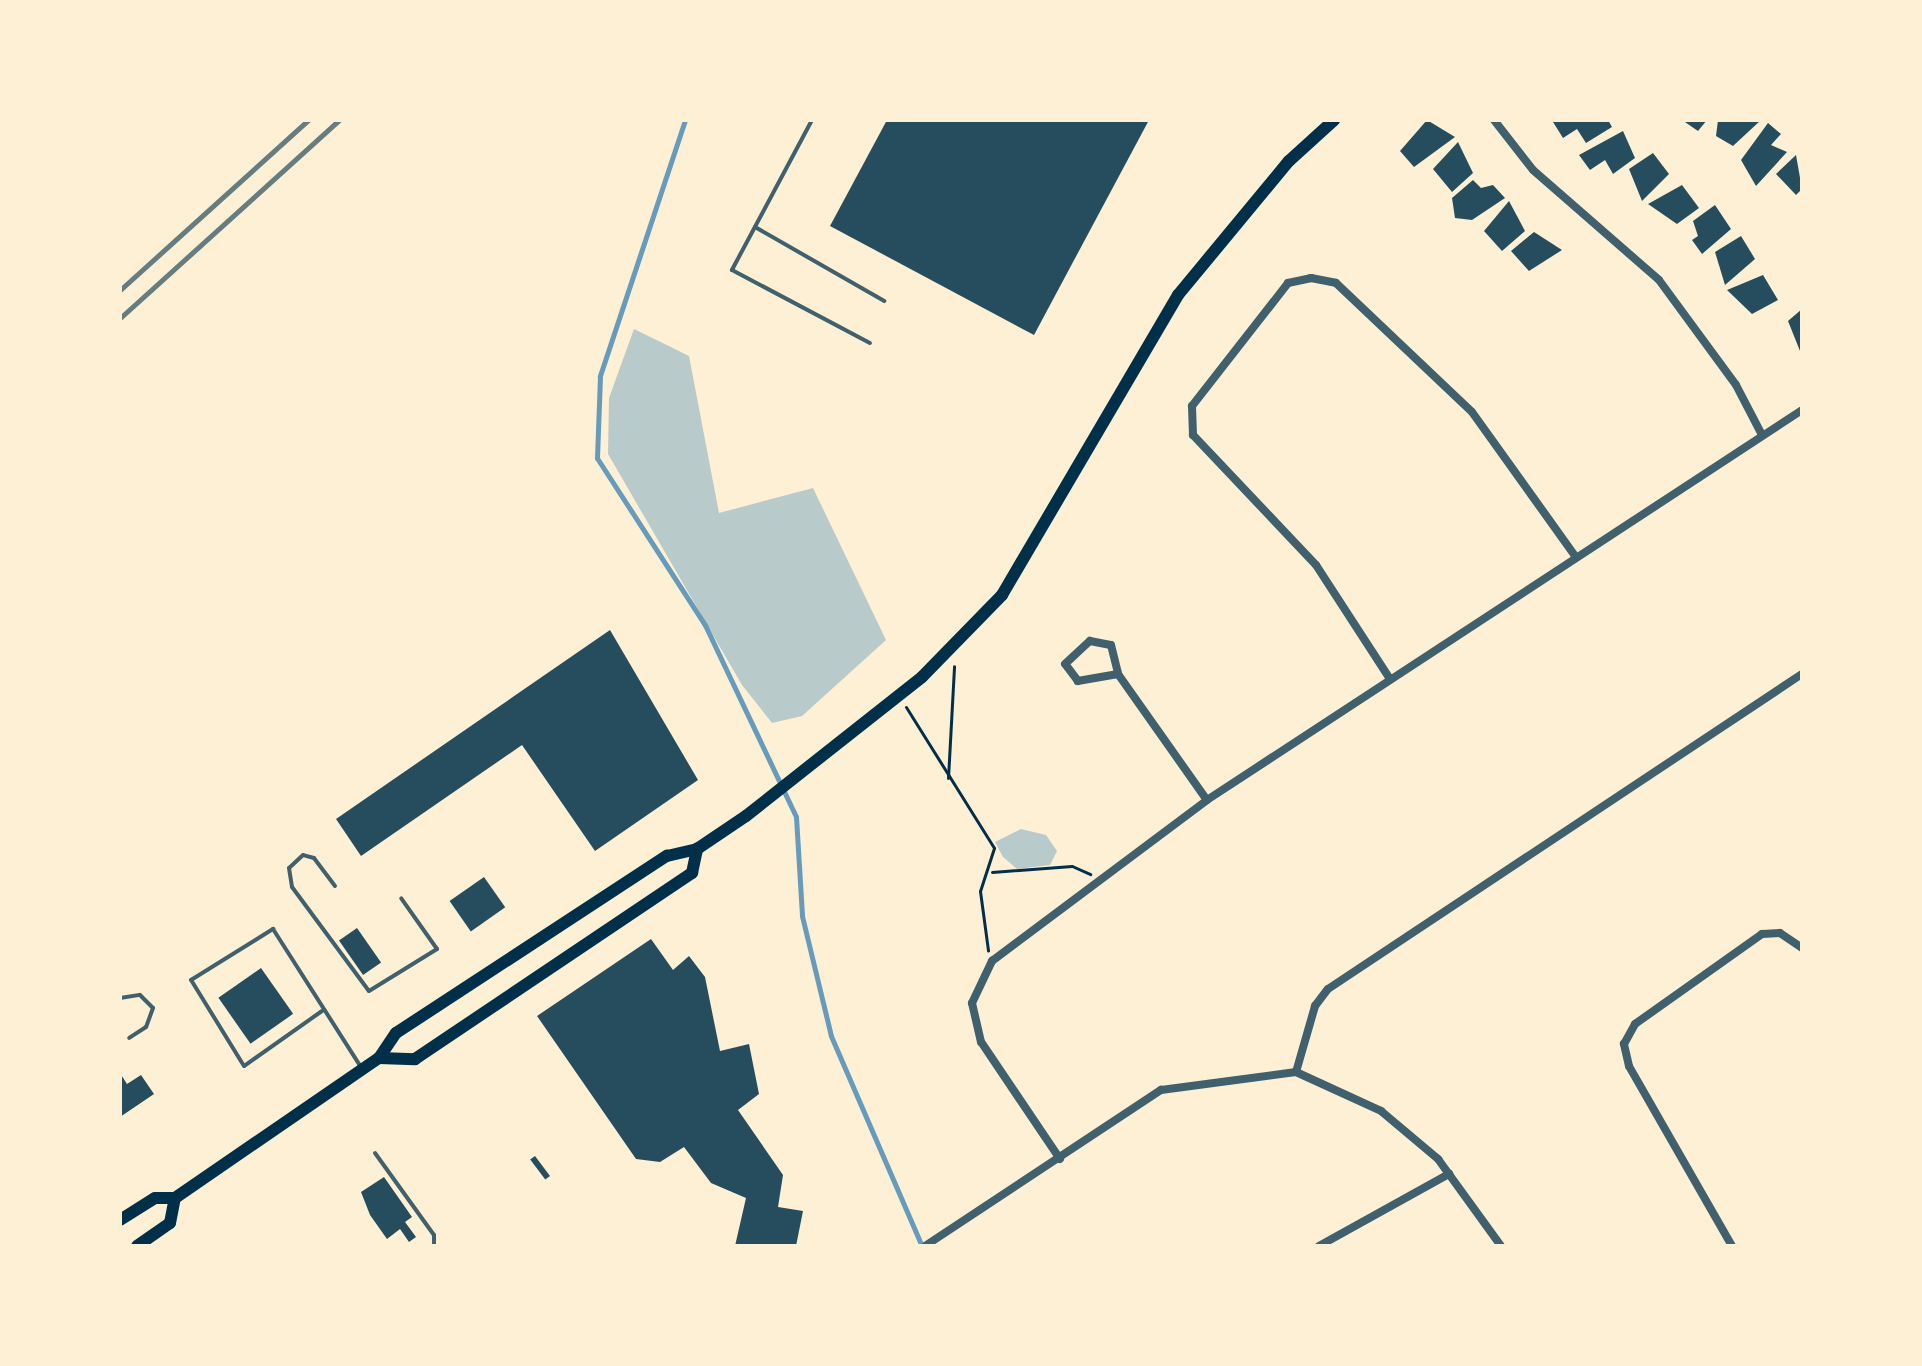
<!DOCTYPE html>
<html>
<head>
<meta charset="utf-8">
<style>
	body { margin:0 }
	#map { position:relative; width:1922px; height:1366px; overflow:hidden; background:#fdf0d5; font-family:"Alegreya Sans",sans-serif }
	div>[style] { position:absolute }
	.green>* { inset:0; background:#b9caca }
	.stream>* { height:5px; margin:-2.5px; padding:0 2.5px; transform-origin:2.5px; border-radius:2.5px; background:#669bbc }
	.building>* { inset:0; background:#264d5e; transform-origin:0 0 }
	.path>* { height:3px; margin:-1.5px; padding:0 1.5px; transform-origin:1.5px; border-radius:1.5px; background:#003049 }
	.service>* { height:4px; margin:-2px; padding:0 2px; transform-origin:2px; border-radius:2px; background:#3f606c }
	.minor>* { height:8px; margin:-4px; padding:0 4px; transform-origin:4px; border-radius:4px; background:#3f606c }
	.secondary>* { height:12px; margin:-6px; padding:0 6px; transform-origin:6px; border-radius:6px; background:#003049 }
	.rail>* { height:5px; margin:-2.5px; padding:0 2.5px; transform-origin:2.5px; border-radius:2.5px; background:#657d81 }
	span { translate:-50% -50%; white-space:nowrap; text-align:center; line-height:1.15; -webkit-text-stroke:8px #fdf0d5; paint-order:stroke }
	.frame { position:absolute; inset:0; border:122px solid #fdf0d5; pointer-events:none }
</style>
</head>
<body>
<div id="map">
	<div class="green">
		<div style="clip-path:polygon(634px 329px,689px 356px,719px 513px,813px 488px,886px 640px,802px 716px,772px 723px,742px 685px,608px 454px,609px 398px)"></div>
		<div style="clip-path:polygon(1021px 829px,1046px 835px,1057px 851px,1050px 865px,1017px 869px,1003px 857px,995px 842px)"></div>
	</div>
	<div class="stream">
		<div style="left:685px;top:120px;width:270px;rotate:108.4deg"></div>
		<div style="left:600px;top:376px;width:82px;rotate:92.1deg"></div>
		<div style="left:597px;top:458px;width:199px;rotate:57.1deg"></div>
		<div style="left:705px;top:625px;width:212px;rotate:64.6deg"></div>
		<div style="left:796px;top:817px;width:99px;rotate:86.5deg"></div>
		<div style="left:802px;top:916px;width:123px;rotate:76.4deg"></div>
		<div style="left:831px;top:1036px;width:229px;rotate:66.6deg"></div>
	</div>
	<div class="building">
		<div style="clip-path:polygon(887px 120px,1149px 120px,1034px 335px,830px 226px)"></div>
		<div style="clip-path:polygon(1427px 120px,1455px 137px,1414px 167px,1400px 151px)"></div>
		<div style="clip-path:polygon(1608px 120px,1612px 127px,1586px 143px,1577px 129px,1563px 138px,1553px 122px)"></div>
		<div style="clip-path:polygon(1682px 120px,1707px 120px,1698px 131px)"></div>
		<div style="clip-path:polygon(1718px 120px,1761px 120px,1733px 146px,1716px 136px)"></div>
		<div style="clip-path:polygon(1768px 123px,1781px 134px,1771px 145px,1787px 152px,1756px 186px,1741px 160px)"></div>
		<div style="clip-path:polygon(1623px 131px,1635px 158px,1613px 174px,1605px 160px,1590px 170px,1579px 155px)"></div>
		<div style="clip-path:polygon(1458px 142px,1473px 173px,1452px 192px,1433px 169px)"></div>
		<div style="clip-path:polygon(1653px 153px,1669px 174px,1642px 201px,1629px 169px)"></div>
		<div style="clip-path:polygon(1796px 155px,1802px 189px,1796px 195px,1776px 174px)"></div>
		<div style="clip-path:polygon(1473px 180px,1481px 188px,1493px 185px,1505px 198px,1472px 220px,1455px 218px,1452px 198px)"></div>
		<div style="clip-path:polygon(1682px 185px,1699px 208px,1677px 224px,1648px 204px)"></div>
		<div style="clip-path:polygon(1509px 201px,1525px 231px,1502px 251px,1484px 231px)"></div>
		<div style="clip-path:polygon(1715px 205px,1731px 229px,1702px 254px,1692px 240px,1698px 236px,1693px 221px)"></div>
		<div style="clip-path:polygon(1534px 232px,1562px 250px,1529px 271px,1511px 251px)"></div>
		<div style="clip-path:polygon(1741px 236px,1755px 259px,1725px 285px,1715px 252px)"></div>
		<div style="clip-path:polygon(1763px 275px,1778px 300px,1752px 314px,1727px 290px)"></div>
		<div style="clip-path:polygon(1802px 309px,1802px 356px,1788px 321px)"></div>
		<div style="clip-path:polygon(610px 630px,698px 780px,595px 851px,522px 745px,361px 856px,336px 819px)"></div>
		<div style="left:484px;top:877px;width:37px;height:42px;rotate:55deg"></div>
		<div style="left:357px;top:928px;width:42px;height:22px;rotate:55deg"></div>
		<div style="clip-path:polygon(651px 939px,673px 970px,689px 956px,705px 977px,720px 1051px,749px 1044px,759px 1094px,738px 1110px,783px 1175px,778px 1207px,803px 1211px,796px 1246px,735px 1246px,746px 1198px,711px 1183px,684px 1147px,660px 1162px,636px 1159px,537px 1016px)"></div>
		<div style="left:261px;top:968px;width:56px;height:52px;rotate:55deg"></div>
		<div style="clip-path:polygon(120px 1073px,127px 1084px,141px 1075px,154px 1094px,120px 1117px)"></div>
		<div style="left:535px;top:1156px;width:25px;height:6px;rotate:53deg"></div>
		<div style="clip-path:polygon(384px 1177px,412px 1217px,405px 1222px,416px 1237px,409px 1242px,400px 1229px,387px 1239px,370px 1215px,361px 1192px)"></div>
	</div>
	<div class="path">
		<div style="left:906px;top:707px;width:166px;rotate:58deg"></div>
		<div style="left:994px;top:848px;width:45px;rotate:108deg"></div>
		<div style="left:980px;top:891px;width:60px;rotate:82.3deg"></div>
		<div style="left:948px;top:778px;width:112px;rotate:-86.9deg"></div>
		<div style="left:992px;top:872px;width:80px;rotate:-4.3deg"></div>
		<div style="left:1072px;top:866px;width:20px;rotate:24deg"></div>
	</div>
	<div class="service">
		<div style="left:812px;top:120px;width:170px;rotate:118.1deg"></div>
		<div style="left:732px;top:270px;width:156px;rotate:27.9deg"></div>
		<div style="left:755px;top:227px;width:149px;rotate:29.8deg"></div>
		<div style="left:335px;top:886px;width:35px;rotate:-127deg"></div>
		<div style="left:314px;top:858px;width:11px;rotate:-165deg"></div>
		<div style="left:303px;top:855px;width:19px;rotate:137deg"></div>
		<div style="left:289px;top:868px;width:19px;rotate:81deg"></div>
		<div style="left:292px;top:887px;width:129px;rotate:53.5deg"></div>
		<div style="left:369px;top:991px;width:80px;rotate:-31.7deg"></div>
		<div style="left:437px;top:949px;width:62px;rotate:-125.2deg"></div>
		<div style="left:120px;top:998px;width:20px;rotate:-9deg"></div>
		<div style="left:140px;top:995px;width:18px;rotate:45deg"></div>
		<div style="left:153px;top:1008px;width:20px;rotate:110deg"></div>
		<div style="left:146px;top:1027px;width:20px;rotate:147deg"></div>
		<div style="left:322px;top:1011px;width:95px;rotate:144.8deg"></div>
		<div style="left:244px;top:1066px;width:101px;rotate:-121.6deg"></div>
		<div style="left:191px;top:980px;width:97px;rotate:-31.9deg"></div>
		<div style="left:273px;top:929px;width:164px;rotate:57.5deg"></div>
		<div style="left:375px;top:1153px;width:101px;rotate:54.3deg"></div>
		<div style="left:434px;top:1235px;width:11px;rotate:90deg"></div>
	</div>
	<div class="minor">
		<div style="left:1494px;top:120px;width:63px;rotate:52deg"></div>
		<div style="left:1533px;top:170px;width:167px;rotate:41.1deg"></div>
		<div style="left:1659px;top:280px;width:130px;rotate:53.7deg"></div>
		<div style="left:1736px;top:385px;width:54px;rotate:62.5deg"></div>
		<div style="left:1118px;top:674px;width:41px;rotate:170.1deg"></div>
		<div style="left:1078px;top:681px;width:21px;rotate:-127deg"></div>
		<div style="left:1065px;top:664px;width:34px;rotate:-43deg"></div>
		<div style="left:1090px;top:641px;width:21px;rotate:11deg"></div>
		<div style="left:1111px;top:645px;width:30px;rotate:76deg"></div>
		<div style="left:1118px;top:674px;width:154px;rotate:54.8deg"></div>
		<div style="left:1390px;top:679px;width:136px;rotate:-123deg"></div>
		<div style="left:1316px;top:565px;width:179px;rotate:-133.4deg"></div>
		<div style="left:1193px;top:435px;width:29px;rotate:-92deg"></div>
		<div style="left:1192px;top:406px;width:156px;rotate:-52deg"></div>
		<div style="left:1288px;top:283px;width:24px;rotate:-12deg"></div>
		<div style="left:1311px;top:278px;width:25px;rotate:11deg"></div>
		<div style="left:1336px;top:283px;width:187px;rotate:43.5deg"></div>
		<div style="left:1472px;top:412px;width:178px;rotate:54.4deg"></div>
		<div style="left:1296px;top:1072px;width:69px;rotate:-73.9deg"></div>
		<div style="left:1315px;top:1006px;width:21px;rotate:-53deg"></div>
		<div style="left:1328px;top:989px;width:569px;rotate:-33.61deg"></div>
		<div style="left:1060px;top:1159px;width:141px;rotate:-124deg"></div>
		<div style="left:981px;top:1042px;width:40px;rotate:-103deg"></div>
		<div style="left:972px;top:1003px;width:47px;rotate:-64.5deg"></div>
		<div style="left:992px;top:961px;width:269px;rotate:-36.8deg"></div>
		<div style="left:1207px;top:800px;width:711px;rotate:-33.24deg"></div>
		<div style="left:925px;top:1246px;width:283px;rotate:-33.5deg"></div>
		<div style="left:1161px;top:1090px;width:136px;rotate:-7.6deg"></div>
		<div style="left:1296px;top:1072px;width:94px;rotate:24.6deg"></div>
		<div style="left:1381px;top:1111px;width:75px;rotate:40.1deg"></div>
		<div style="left:1438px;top:1159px;width:107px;rotate:54.1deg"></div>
		<div style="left:1319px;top:1246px;width:149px;rotate:-29deg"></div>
		<div style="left:1732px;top:1246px;width:207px;rotate:-119.8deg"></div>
		<div style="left:1629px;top:1066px;width:23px;rotate:-103deg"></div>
		<div style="left:1624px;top:1044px;width:23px;rotate:-61deg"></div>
		<div style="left:1635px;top:1024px;width:156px;rotate:-35.3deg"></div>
		<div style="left:1762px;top:934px;width:18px;rotate:-3deg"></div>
		<div style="left:1780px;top:933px;width:27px;rotate:34deg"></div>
	</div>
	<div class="secondary">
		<div style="left:379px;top:1058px;width:36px;rotate:2deg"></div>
		<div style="left:415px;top:1059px;width:334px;rotate:-33.9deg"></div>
		<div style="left:692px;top:873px;width:25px;rotate:-78deg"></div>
		<div style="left:120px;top:1220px;width:41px;rotate:-32.2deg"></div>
		<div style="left:155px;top:1198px;width:20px"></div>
		<div style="left:175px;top:1198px;width:247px;rotate:-34.5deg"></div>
		<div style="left:379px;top:1058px;width:30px;rotate:-56deg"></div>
		<div style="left:396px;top:1033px;width:324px;rotate:-33.2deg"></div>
		<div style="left:667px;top:856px;width:31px;rotate:-13deg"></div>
		<div style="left:697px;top:849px;width:59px;rotate:-34deg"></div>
		<div style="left:746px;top:816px;width:224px;rotate:-38.3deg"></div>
		<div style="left:922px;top:677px;width:115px;rotate:-45.7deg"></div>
		<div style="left:1002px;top:595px;width:348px;rotate:-59.6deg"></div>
		<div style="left:1178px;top:295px;width:174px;rotate:-50.4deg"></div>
		<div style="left:1289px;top:161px;width:61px;rotate:-42.3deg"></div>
		<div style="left:137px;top:1246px;width:40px;rotate:-34.9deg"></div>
		<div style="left:170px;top:1223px;width:25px;rotate:-79deg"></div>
	</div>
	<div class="rail">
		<div style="left:120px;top:290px;width:253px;rotate:-42.1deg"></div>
		<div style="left:120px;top:318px;width:295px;rotate:-42.1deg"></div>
	</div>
	<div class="frame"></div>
</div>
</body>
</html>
